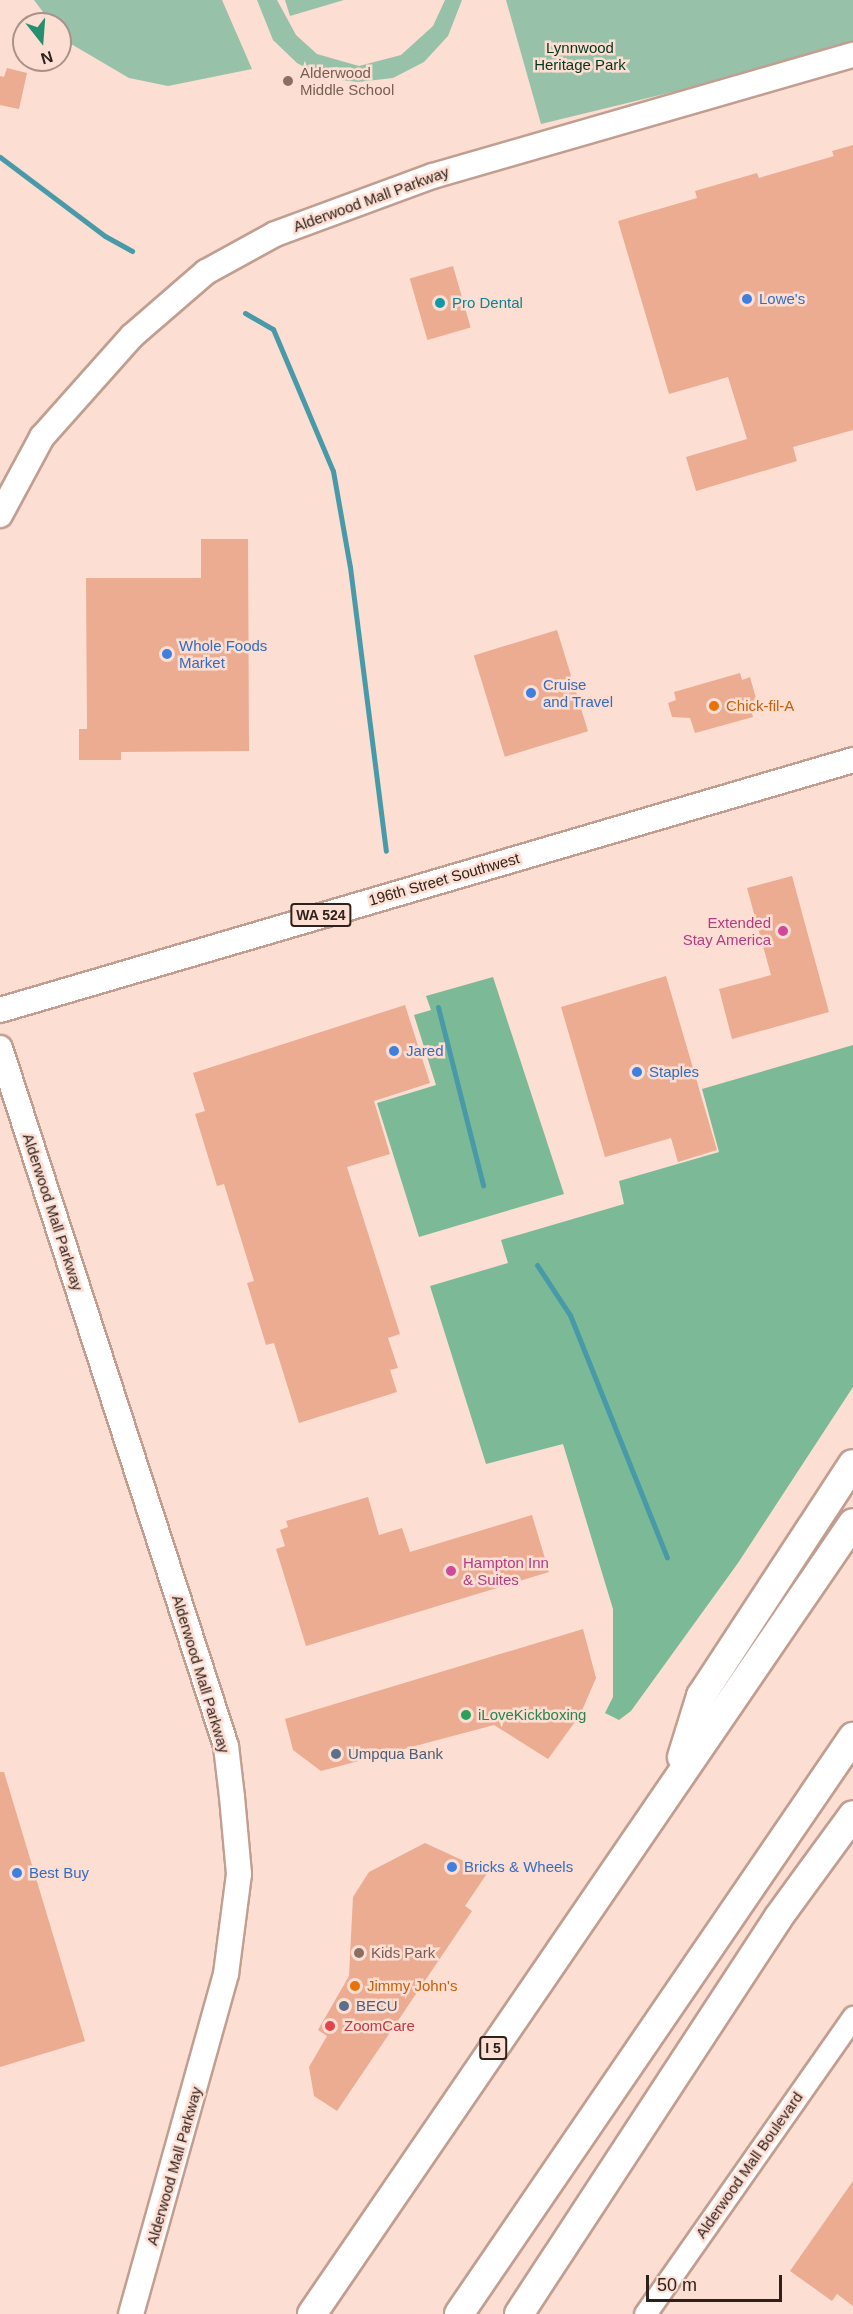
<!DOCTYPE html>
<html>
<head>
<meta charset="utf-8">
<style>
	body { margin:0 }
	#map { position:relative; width:853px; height:2314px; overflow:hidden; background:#fcded2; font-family:Helvetica,sans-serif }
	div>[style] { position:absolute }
	.green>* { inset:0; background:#97c2a9 }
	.forest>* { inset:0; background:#7cba97 }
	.stream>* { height:5px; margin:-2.5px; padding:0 2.5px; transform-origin:2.5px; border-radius:2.5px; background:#489aa9 }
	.building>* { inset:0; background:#ebac92; transform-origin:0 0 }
	.roads { filter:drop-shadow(2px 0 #c19e90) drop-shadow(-2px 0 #c19e90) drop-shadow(0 2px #c19e90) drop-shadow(0 -2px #c19e90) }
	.secondary>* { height:21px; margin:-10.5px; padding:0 10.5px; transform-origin:10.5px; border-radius:10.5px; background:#fff }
	.primary>* { height:24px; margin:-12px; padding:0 12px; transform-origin:12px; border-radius:12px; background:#fff }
	.highway>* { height:28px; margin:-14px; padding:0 14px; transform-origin:14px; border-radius:14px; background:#fff }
	.dots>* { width:16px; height:16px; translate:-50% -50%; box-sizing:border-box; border:3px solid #fcded2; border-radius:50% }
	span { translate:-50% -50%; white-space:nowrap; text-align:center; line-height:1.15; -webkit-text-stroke:5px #fcded2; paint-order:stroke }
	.shield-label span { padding:2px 4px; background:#fcded2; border:2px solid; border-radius:4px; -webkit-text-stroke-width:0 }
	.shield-label { font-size:14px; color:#2e201b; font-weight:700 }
	.park-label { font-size:15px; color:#00351e }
	.education-label { font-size:15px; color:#785e54 }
	.left { translate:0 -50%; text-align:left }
	.street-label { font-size:15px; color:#2e201b }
	.shop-label { font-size:15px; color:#366cbe }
	.culture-label { font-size:15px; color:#0d838f }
	.food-label { font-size:15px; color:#c56008 }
	.hotel-label { font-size:15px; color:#b23c85 }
	.right { translate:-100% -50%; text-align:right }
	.leisure-label { font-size:15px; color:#27864d }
	.service-label { font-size:15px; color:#4e5e75 }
	.health-label { font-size:15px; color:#be3a42 }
	.north { position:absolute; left:12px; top:12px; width:60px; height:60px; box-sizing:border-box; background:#fcded2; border:2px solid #aa9289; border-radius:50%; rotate:163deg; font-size:16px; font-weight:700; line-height:24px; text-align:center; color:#2e201b }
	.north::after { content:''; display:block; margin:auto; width:21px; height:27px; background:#24906f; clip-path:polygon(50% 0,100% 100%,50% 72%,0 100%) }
	.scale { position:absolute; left:646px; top:2275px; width:136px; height:27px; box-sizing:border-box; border:3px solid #2e201b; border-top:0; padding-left:8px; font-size:18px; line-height:21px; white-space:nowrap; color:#2e201b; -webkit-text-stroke:4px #fcded2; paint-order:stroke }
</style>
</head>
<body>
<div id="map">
	<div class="green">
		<div style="clip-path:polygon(34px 0,222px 0,252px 69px,168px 86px,129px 78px,66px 41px,60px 24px,52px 24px)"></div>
		<div style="clip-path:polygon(257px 0,277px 0,296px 35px,317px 54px,359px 66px,401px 55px,433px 26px,445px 0,462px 0,448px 36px,424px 62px,393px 78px,358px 82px,324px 78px,297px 63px,273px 40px)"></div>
		<div style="clip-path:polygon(285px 0,344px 0,290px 16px)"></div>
		<div style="clip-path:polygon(506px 0,853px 0,853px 48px,541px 124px)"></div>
	</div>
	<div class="forest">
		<div style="clip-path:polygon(493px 977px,564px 1194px,419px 1237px,377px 1103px,436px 1085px,414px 1015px,431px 1010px,426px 996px)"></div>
		<div style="clip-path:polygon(853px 1045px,853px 1387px,738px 1563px,631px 1711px,619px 1720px,605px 1713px,613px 1697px,613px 1609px,563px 1444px,486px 1464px,430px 1286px,508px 1263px,501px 1240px,624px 1204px,619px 1181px,719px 1152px,702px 1089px)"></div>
	</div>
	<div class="stream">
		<div style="left:0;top:157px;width:131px;rotate:37deg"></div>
		<div style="left:105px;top:236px;width:31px;rotate:29deg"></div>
		<div style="left:245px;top:313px;width:32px;rotate:30deg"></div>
		<div style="left:273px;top:329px;width:154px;rotate:67.1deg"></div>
		<div style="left:333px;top:471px;width:97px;rotate:80deg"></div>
		<div style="left:350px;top:567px;width:286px;rotate:82.8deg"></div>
		<div style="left:438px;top:1007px;width:184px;rotate:75.8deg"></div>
		<div style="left:537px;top:1265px;width:60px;rotate:56.6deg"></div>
		<div style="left:570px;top:1315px;width:261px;rotate:68.2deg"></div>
	</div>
	<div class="building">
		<div style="clip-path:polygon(7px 68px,27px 73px,19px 109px,0 105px,0 76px,4px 77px)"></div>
		<div style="clip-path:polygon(853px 145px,853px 430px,793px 447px,797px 461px,696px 491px,686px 457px,747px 439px,728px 377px,669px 394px,618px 221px,697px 198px,695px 191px,757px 173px,759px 178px,834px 156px,832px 151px)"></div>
		<div style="left:453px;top:266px;width:64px;height:45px;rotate:74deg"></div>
		<div style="clip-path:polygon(201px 539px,248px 539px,249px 751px,121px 752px,121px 760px,79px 760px,79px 729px,87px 729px,86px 578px,201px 578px)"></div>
		<div style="left:557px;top:630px;width:106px;height:87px;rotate:73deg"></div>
		<div style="clip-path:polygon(740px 673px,742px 680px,750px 677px,759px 709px,751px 711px,753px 717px,695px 733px,690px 718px,672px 717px,668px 703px,676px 700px,674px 692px)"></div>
		<div style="clip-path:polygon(792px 876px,829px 1012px,732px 1039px,719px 989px,771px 975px,747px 888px)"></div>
		<div style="clip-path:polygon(666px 976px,717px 1150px,678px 1162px,671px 1138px,605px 1157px,561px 1007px)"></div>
		<div style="clip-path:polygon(405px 1005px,430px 1083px,374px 1101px,390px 1154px,347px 1167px,400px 1334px,388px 1338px,398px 1368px,390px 1370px,397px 1392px,299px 1423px,274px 1343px,266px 1345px,247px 1283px,254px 1281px,224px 1184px,217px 1186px,195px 1114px,205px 1111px,193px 1073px)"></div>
		<div style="clip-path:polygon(368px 1497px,379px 1535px,402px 1528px,410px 1552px,532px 1515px,549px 1572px,306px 1646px,276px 1549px,285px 1546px,280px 1530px,288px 1527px,286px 1521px)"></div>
		<div style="clip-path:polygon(583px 1629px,596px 1678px,580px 1715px,548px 1759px,494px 1725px,321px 1771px,293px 1750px,285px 1719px)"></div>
		<div style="clip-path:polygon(0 1772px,4px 1772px,85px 2041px,0 2067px)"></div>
		<div style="clip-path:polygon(425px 1843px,488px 1872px,465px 1906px,472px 1911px,337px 2111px,314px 2096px,309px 2067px,327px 2036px,318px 2030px,349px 1976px,353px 1897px,369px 1872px)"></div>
		<div style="clip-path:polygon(853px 2181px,853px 2306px,837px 2294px,832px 2301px,790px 2271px)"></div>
	</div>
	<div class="roads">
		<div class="secondary">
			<div style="left:645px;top:2314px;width:363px;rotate:-55deg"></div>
		</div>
		<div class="primary">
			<div style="left:0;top:515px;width:89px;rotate:-61.7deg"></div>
			<div style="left:42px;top:437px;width:135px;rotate:-48.3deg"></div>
			<div style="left:132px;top:336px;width:98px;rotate:-40.9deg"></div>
			<div style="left:206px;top:272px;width:79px;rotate:-28.8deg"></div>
			<div style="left:275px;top:234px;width:168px;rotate:-20.2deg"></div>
			<div style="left:433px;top:176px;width:437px;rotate:-16.1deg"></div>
			<div style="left:0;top:1010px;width:889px;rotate:-16.33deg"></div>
			<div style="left:0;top:1048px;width:734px;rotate:72.06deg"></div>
			<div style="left:226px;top:1746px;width:51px;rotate:83.3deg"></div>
			<div style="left:232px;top:1797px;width:77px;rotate:84.8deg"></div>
			<div style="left:239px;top:1874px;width:101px;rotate:97.4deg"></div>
			<div style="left:226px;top:1974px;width:353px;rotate:105.6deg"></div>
		</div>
		<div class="highway">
			<div style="left:682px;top:1757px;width:64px;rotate:-72.7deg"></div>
			<div style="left:701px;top:1696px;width:277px;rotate:-56.8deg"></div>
			<div style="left:312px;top:2314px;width:958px;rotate:-55.63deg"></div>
			<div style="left:459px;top:2314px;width:699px;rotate:-55.67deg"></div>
			<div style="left:519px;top:2314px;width:473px;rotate:-56.8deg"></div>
			<div style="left:778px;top:1918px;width:127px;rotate:-53.9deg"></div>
		</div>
	</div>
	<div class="dots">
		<div style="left:288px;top:81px;background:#8d6e63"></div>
		<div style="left:747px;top:299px;background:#3f7fe0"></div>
		<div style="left:440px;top:303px;background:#0f9aa8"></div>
		<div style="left:167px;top:654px;background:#3f7fe0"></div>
		<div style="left:531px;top:693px;background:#3f7fe0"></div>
		<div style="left:714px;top:706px;background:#e8710a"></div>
		<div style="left:783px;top:931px;background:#d1479c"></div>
		<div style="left:394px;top:1051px;background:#3f7fe0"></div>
		<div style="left:637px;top:1072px;background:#3f7fe0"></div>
		<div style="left:451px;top:1571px;background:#d1479c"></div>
		<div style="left:466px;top:1715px;background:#2e9e5b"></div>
		<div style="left:336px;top:1754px;background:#5c6f8a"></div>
		<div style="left:452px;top:1867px;background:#3f7fe0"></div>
		<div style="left:17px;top:1873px;background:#3f7fe0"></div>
		<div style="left:359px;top:1953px;background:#8d6e63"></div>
		<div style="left:355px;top:1986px;background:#e8710a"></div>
		<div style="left:344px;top:2006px;background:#5c6f8a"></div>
		<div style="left:330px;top:2026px;background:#e0444e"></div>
	</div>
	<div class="shield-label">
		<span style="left:321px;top:915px">WA 524</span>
		<span style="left:493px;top:2048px">I 5</span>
	</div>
	<div class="park-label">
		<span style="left:580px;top:56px">Lynnwood<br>Heritage Park</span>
	</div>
	<div class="education-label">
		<span class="left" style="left:300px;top:81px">Alderwood<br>Middle School</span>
		<span class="left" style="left:371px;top:1953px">Kids Park</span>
	</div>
	<div class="street-label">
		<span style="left:371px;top:199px;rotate:-20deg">Alderwood Mall Parkway</span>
		<span style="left:444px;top:879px;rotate:-16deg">196th Street Southwest</span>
		<span style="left:53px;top:1212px;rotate:72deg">Alderwood Mall Parkway</span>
		<span style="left:201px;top:1674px;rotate:73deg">Alderwood Mall Parkway</span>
		<span style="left:749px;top:2165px;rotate:-55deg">Alderwood Mall Boulevard</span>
		<span style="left:174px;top:2166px;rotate:-74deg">Alderwood Mall Parkway</span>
	</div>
	<div class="shop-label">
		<span class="left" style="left:759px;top:299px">Lowe's</span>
		<span class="left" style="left:179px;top:654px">Whole Foods<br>Market</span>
		<span class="left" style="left:543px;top:693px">Cruise<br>and Travel</span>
		<span class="left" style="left:406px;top:1051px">Jared</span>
		<span class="left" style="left:649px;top:1072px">Staples</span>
		<span class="left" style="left:464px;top:1867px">Bricks &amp; Wheels</span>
		<span class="left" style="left:29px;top:1873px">Best Buy</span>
	</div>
	<div class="culture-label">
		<span class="left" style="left:452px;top:303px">Pro Dental</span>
	</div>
	<div class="food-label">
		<span class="left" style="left:726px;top:706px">Chick-fil-A</span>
		<span class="left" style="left:367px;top:1986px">Jimmy John's</span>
	</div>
	<div class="hotel-label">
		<span class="right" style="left:771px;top:931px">Extended<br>Stay America</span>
		<span class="left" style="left:463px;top:1571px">Hampton Inn<br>&amp; Suites</span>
	</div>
	<div class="leisure-label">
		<span class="left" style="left:478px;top:1715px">iLoveKickboxing</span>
	</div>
	<div class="service-label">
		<span class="left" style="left:348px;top:1754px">Umpqua Bank</span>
		<span class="left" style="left:356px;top:2006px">BECU</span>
	</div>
	<div class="health-label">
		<span class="left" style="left:344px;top:2026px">ZoomCare</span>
	</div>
	<div class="north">N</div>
	<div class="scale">50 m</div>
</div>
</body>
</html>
